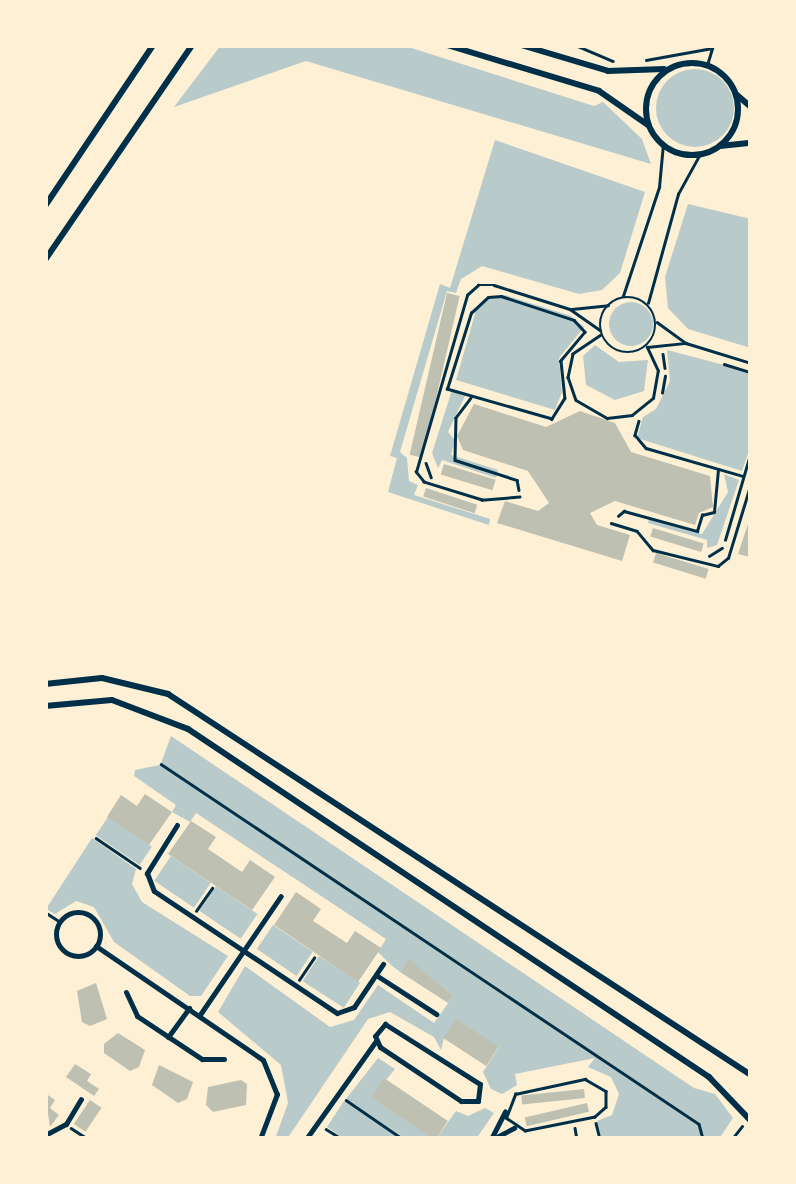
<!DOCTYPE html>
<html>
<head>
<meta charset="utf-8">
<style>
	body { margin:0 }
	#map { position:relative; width:796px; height:1184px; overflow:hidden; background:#fdf0d5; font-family:"Public Sans",sans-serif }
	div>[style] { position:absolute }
	.green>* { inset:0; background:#b9caca; transform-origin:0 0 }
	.round { border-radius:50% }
	.building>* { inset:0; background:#bec0b2; transform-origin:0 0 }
	.path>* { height:2.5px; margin:-1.25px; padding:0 1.25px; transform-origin:1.25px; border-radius:1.25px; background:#003049 }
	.service>* { height:2.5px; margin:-1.25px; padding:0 1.25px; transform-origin:1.25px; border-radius:1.25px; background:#003049 }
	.service>.ring { margin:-1.25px; padding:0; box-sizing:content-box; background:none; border:2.5px solid #003049; border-radius:50% }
	.minor>* { height:5px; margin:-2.5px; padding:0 2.5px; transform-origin:2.5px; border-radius:2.5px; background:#003049 }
	.minor>.ring { margin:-2.5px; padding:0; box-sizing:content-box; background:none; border:5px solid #003049; border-radius:50% }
	.tertiary>* { height:6px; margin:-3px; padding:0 3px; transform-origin:3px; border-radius:3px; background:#003049 }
	.tertiary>.ring { margin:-3px; padding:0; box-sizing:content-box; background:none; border:6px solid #003049; border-radius:50% }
	span { translate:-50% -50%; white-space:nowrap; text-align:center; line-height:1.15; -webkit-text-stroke:8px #fdf0d5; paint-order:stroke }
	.frame { position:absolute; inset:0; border:48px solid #fdf0d5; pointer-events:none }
</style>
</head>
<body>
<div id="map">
	<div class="green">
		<div style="clip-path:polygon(221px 45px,402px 45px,594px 106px,603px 102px,642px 139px,651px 164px,306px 61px,174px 107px)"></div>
		<div class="round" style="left:656px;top:69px;width:78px;height:78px"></div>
		<div style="clip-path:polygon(495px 140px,645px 192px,620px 273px,602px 290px,579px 294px,482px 266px,461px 279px,456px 293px,447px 291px,400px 452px,407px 458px,409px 481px,418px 485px,414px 495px,490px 519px,489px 525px,388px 492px,397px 458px,390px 456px,440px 284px,450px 288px)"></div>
		<div style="clip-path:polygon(688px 204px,751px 219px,751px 348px,688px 329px,668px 308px,665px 277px)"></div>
		<div style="clip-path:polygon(505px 295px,571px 316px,584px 327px,559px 358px,562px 392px,555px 410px,456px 380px,477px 307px,484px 299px)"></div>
		<div class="round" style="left:609px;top:302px;width:44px;height:44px"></div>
		<div style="clip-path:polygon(595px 345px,619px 362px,648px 360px,644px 391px,615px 400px,586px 385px,583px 356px)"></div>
		<div style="clip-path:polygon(667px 350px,751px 372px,751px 445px,742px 471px,637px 438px,643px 417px,656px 409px,670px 381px)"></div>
		<div style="clip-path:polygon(452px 390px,466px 394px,448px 432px,455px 440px,451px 455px,498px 470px,496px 478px,442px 460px,438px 468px,432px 453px)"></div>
		<div style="clip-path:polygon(724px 474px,739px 480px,717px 545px,707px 548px,707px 540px,648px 523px,649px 518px,702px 534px,728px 492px)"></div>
		<div style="clip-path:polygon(171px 736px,694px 1088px,715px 1094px,733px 1118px,719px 1139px,704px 1139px,700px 1123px,161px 763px)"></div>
		<div style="clip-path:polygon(160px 765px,698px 1125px,701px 1139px,601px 1137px,597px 1121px,612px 1115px,619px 1094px,611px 1077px,588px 1067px,595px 1058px,515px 1074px,517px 1085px,502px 1094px,491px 1089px,483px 1072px,499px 1047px,444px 1038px,441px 1050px,434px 1037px,390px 1012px,368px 1019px,287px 1139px,275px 1139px,288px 1103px,281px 1065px,218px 1012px,245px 966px,330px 1027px,354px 1020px,378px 985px,434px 1023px,453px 996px,409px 960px,400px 972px,391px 965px,378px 952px,386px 939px,196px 813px,190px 822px,172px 812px,176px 805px,134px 776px,135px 770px)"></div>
		<div style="left:108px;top:817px;width:53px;height:22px;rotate:34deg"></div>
		<div style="clip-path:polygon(92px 838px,136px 869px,132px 884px,142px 902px,228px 956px,201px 996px,190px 996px,114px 942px,94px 907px,76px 901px,55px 914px,46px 909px)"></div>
		<div style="left:171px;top:856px;width:48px;height:30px;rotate:34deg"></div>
		<div style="left:216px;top:886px;width:50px;height:30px;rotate:34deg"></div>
		<div style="left:273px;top:925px;width:48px;height:29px;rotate:34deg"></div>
		<div style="left:319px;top:956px;width:49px;height:30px;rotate:33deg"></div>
		<div style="clip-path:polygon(378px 1058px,395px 1069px,372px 1097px,434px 1139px,406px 1139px,346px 1099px)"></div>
		<div style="clip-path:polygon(344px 1101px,401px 1139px,345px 1139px,327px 1127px)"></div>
		<div style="clip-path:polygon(485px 1108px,494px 1113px,476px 1139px,436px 1139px,456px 1111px,468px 1116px)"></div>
	</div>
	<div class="building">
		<div style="left:447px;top:293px;width:13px;height:166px;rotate:13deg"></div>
		<div style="clip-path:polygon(474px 404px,546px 427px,580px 411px,615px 423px,631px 452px,710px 476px,713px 507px,699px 513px,695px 525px,615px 501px,590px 513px,597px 525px,630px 535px,622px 561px,497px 523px,505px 501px,538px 511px,549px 503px,528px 471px,463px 450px,457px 436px)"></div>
		<div style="left:444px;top:464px;width:54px;height:11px;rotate:17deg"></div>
		<div style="left:426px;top:488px;width:54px;height:9px;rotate:18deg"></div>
		<div style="clip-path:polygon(751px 515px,751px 553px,750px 557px,738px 554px)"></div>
		<div style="left:653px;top:528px;width:53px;height:9px;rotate:17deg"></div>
		<div style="left:656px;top:553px;width:55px;height:10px;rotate:17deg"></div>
		<div style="clip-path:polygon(145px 794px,172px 812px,149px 845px,107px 817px,121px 795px,137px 806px)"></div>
		<div style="clip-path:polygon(191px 821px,216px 837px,208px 849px,242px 872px,250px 860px,275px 877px,252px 910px,168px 854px)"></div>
		<div style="clip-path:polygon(296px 892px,321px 909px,313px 921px,347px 943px,355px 931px,381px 948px,358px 982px,274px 925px)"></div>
		<div style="clip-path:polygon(409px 959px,453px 996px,448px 1003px,400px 972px)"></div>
		<div style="clip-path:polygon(96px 983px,107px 1019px,90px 1026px,82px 1022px,77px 991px)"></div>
		<div style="left:456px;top:1019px;width:51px;height:23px;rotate:33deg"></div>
		<div style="clip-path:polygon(118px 1033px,145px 1050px,139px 1067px,130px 1071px,104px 1053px,104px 1044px)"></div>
		<div style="clip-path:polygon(75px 1064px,91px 1074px,87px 1081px,99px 1089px,94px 1096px,66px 1077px)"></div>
		<div style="clip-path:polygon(159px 1065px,193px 1082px,187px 1099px,178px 1103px,152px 1085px)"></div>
		<div style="left:384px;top:1078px;width:77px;height:23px;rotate:34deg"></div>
		<div style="clip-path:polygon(241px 1080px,247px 1084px,246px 1105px,213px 1112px,206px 1105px,208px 1087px)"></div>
		<div style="left:584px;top:1089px;width:9px;height:63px;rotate:84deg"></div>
		<div style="clip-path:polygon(45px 1093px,55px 1100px,50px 1108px,59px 1115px,50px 1127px)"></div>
		<div style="left:90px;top:1100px;width:14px;height:29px;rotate:34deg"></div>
		<div style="left:587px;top:1103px;width:9px;height:64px;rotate:77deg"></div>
	</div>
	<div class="path">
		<div style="left:575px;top:45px;width:41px;rotate:22.8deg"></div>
		<div style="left:646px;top:60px;width:67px;rotate:-10.3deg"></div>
		<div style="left:707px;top:65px;width:21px;rotate:-73deg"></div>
		<div style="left:501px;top:296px;width:77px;rotate:18.2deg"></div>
		<div style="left:574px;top:320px;width:16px;rotate:47deg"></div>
		<div style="left:585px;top:332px;width:38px;rotate:130deg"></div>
		<div style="left:561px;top:361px;width:37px;rotate:84deg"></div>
		<div style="left:565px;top:398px;width:25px;rotate:122deg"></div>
		<div style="left:552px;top:419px;width:109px;rotate:-164.1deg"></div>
		<div style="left:447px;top:389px;width:80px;rotate:-72.5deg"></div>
		<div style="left:471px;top:313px;width:23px;rotate:-43deg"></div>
		<div style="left:488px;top:297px;width:13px;rotate:-4deg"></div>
		<div style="left:663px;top:354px;width:14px;rotate:82deg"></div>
		<div style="left:724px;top:364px;width:28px;rotate:17deg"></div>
		<div style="left:662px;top:393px;width:17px;rotate:-80deg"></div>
		<div style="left:471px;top:398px;width:25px;rotate:127deg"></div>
		<div style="left:456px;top:418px;width:42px;rotate:91.4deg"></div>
		<div style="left:455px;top:460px;width:65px;rotate:17.9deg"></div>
		<div style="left:517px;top:480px;width:10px;rotate:79deg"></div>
		<div style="left:639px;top:421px;width:15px;rotate:106deg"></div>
		<div style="left:635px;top:435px;width:17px;rotate:50deg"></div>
		<div style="left:646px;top:448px;width:101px;rotate:16.1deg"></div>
		<div style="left:426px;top:463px;width:15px;rotate:70deg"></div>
		<div style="left:618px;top:516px;width:8px;rotate:-40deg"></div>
		<div style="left:624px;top:511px;width:76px;rotate:15.3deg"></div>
		<div style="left:697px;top:531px;width:17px;rotate:-73deg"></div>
		<div style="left:702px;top:515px;width:12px;rotate:-14deg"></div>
		<div style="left:714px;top:512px;width:42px;rotate:-84.6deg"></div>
		<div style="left:725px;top:540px;width:93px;rotate:-73.7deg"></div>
		<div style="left:709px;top:556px;width:15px;rotate:-32deg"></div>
		<div style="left:161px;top:764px;width:647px;rotate:33.79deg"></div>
		<div style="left:699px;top:1124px;width:16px;rotate:75deg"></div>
		<div style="left:96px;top:838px;width:53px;rotate:34.3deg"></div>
		<div style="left:196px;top:911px;width:28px;rotate:-55deg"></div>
		<div style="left:45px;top:912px;width:17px;rotate:33deg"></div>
		<div style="left:299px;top:980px;width:27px;rotate:-56deg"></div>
		<div style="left:346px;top:1100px;width:69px;rotate:34.4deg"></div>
		<div style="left:596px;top:1123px;width:16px;rotate:76deg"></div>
		<div style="left:71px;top:1128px;width:20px;rotate:33deg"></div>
		<div style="left:575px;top:1128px;width:11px;rotate:80deg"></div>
		<div style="left:326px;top:1129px;width:19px;rotate:32deg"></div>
		<div style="left:602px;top:1139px;width:20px"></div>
		<div style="left:732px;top:1139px;width:16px;rotate:-52deg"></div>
	</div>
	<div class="service">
		<div style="left:623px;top:296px;width:115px;rotate:-71.7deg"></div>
		<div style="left:659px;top:187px;width:43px;rotate:-84.7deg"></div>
		<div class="ring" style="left:600px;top:297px;width:53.5px;height:53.5px"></div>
		<div style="left:648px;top:303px;width:113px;rotate:-74.6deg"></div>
		<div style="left:678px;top:194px;width:46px;rotate:-61.2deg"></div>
		<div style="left:572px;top:309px;width:36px;rotate:-6deg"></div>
		<div style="left:657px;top:322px;width:36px;rotate:36deg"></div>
		<div style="left:686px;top:343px;width:68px;rotate:17.1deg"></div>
		<div style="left:601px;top:335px;width:34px;rotate:146deg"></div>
		<div style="left:573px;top:354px;width:24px;rotate:102deg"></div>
		<div style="left:568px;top:377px;width:24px;rotate:71deg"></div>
		<div style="left:576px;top:400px;width:36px;rotate:30deg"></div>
		<div style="left:607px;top:418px;width:25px;rotate:-7deg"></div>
		<div style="left:632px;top:415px;width:27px;rotate:-39deg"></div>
		<div style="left:653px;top:398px;width:27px;rotate:-80deg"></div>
		<div style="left:658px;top:371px;width:26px;rotate:-115deg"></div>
		<div style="left:647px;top:347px;width:39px;rotate:-6deg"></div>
		<div style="left:520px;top:497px;width:38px;rotate:175deg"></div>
		<div style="left:482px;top:500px;width:61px;rotate:-162.8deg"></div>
		<div style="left:424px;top:482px;width:13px;rotate:-129deg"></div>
		<div style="left:416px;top:472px;width:184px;rotate:-73.9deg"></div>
		<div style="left:467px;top:295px;width:15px;rotate:-42deg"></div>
		<div style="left:478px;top:285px;width:16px"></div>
		<div style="left:494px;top:285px;width:80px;rotate:17.5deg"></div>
		<div style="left:570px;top:309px;width:37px;rotate:35deg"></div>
		<div style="left:611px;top:523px;width:27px;rotate:17deg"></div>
		<div style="left:637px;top:531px;width:25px;rotate:50deg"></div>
		<div style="left:653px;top:550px;width:67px;rotate:13.8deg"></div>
		<div style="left:718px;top:566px;width:13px;rotate:-39deg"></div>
		<div style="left:728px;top:558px;width:78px;rotate:-73deg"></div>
		<div style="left:585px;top:1079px;width:24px;rotate:30deg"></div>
		<div style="left:606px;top:1091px;width:16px;rotate:90deg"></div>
		<div style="left:606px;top:1107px;width:15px;rotate:138deg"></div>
		<div style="left:595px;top:1117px;width:71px;rotate:168.7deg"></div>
		<div style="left:525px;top:1131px;width:23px;rotate:-146deg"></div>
		<div style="left:506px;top:1118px;width:26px;rotate:-69deg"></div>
		<div style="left:515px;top:1094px;width:72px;rotate:-12.1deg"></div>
	</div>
	<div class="minor">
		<div style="left:177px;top:825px;width:57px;rotate:122deg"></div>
		<div style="left:147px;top:873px;width:19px;rotate:69deg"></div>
		<div style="left:154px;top:891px;width:220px;rotate:33.7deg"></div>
		<div style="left:337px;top:1013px;width:18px;rotate:-19deg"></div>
		<div style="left:354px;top:1007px;width:52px;rotate:-56deg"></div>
		<div class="ring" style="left:56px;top:912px;width:39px;height:39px"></div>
		<div style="left:96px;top:946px;width:202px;rotate:34.3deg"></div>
		<div style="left:263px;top:1060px;width:37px;rotate:68deg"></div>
		<div style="left:277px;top:1094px;width:48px;rotate:110.7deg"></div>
		<div style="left:376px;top:975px;width:72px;rotate:33deg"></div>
		<div style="left:126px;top:992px;width:26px;rotate:65deg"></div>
		<div style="left:137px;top:1016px;width:78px;rotate:33.5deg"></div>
		<div style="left:202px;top:1059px;width:22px"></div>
		<div style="left:199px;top:1016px;width:145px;rotate:-55.7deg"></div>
		<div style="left:385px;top:1024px;width:112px;rotate:32.3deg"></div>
		<div style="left:480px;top:1084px;width:17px;rotate:97deg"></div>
		<div style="left:478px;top:1101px;width:17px;rotate:180deg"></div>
		<div style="left:461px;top:1101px;width:97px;rotate:-146.3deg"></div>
		<div style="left:380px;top:1047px;width:12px;rotate:-114deg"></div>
		<div style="left:375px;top:1036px;width:16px;rotate:-50deg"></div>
		<div style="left:168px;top:1037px;width:36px;rotate:-54deg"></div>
		<div style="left:45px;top:1135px;width:24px;rotate:-28deg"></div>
		<div style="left:66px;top:1124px;width:29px;rotate:-59deg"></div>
		<div style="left:306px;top:1139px;width:120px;rotate:-54.5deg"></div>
		<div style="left:491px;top:1139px;width:31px;rotate:-63deg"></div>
		<div style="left:493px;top:1139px;width:24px;rotate:-28deg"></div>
	</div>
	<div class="tertiary">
		<div style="left:447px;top:45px;width:159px;rotate:16.8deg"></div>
		<div style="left:599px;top:91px;width:60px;rotate:34.8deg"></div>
		<div style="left:521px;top:45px;width:91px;rotate:16.6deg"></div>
		<div style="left:608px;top:71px;width:56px;rotate:-2deg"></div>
		<div class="ring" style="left:646px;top:63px;width:86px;height:86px"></div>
		<div style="left:737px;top:95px;width:18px;rotate:41deg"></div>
		<div style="left:720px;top:146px;width:31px;rotate:-6deg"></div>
		<div style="left:45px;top:206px;width:194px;rotate:-56.1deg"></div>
		<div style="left:45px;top:260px;width:260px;rotate:-55.6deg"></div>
		<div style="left:45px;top:684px;width:57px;rotate:-6deg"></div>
		<div style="left:102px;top:678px;width:68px;rotate:13.6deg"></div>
		<div style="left:168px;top:694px;width:696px;rotate:33.17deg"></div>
		<div style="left:45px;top:706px;width:67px;rotate:-5.1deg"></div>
		<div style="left:112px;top:700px;width:81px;rotate:20.9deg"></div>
		<div style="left:188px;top:729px;width:627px;rotate:33.74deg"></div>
		<div style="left:709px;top:1077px;width:61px;rotate:46.3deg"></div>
	</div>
	<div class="frame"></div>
</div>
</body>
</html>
